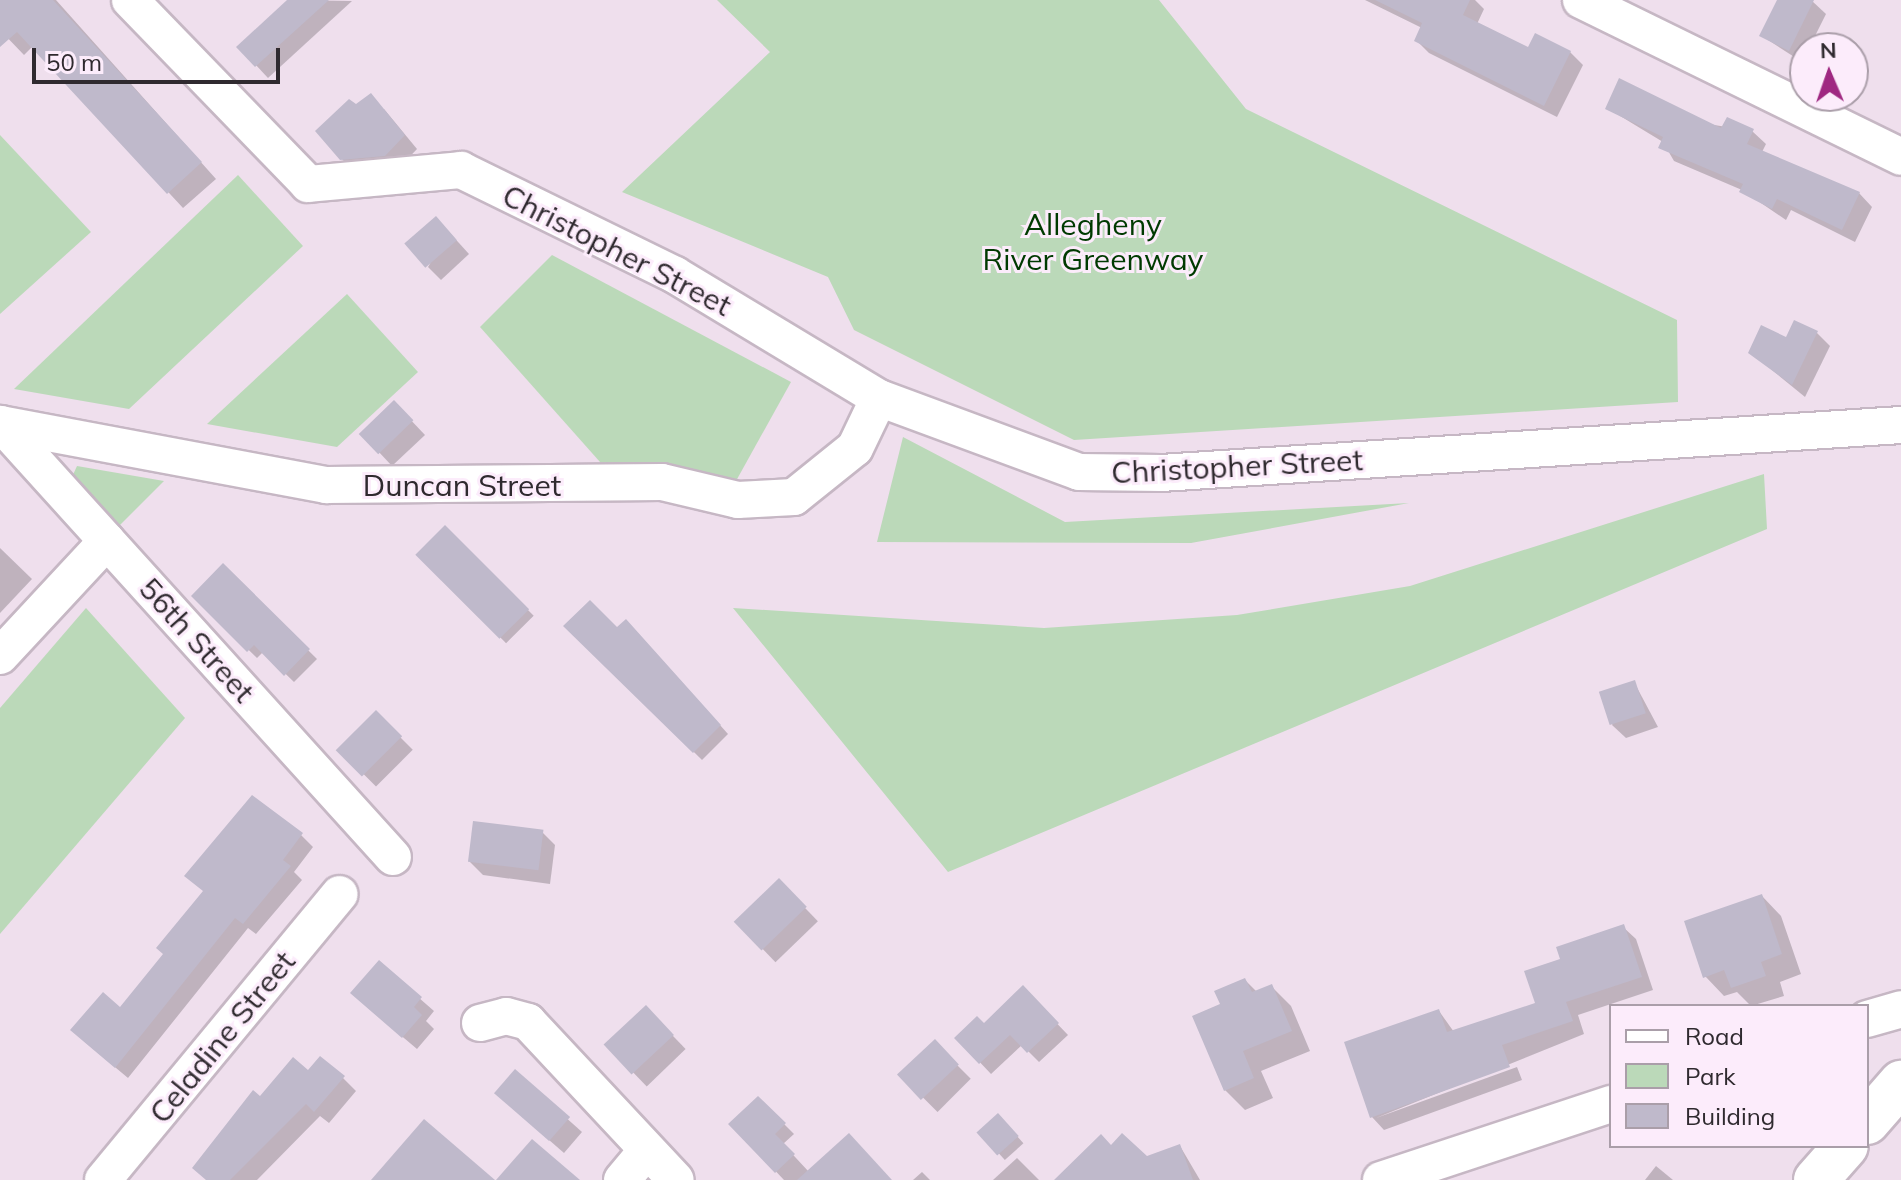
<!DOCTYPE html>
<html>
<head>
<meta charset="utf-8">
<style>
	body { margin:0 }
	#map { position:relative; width:1901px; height:1180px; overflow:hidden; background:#efdfed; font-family:Mulish,sans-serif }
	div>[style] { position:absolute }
	.green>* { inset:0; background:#bbd9b9 }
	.shadow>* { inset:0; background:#0003; transform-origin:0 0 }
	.building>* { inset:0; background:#bfb9cb; transform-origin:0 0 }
	.roads { filter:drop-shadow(2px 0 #c6b7c4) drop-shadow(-2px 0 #c6b7c4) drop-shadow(0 2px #c6b7c4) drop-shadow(0 -2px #c6b7c4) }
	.street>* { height:36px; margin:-18px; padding:0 18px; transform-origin:18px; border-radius:18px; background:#fff }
	.secondary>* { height:44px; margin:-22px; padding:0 22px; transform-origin:22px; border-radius:22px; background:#fff }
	span { translate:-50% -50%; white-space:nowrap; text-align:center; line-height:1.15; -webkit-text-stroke:6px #fcecfb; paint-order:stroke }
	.park-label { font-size:30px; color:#003a01 }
	.street-label { font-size:30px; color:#2f2a2f }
	.legend { position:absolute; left:1609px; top:1004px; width:260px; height:144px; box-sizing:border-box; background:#fcecfb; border:2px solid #aa9ea9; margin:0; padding:10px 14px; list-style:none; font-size:24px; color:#2f2a2f }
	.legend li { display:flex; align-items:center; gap:16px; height:40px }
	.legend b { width:40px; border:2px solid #aa9ea9 }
	.north { position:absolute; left:1789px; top:32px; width:80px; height:80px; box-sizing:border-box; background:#fcecfb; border:2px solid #aa9ea9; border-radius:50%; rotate:358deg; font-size:22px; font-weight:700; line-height:32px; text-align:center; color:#2f2a2f }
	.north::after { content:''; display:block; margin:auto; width:28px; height:36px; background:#9f2881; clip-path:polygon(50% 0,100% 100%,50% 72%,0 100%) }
	.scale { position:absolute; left:32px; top:48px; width:248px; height:36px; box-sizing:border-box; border:4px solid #2f2a2f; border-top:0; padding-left:10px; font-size:24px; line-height:28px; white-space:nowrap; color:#2f2a2f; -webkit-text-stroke:6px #fcecfb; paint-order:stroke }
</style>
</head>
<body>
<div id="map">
	<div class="green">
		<div style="clip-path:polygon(717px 0,1159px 0,1246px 109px,1677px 320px,1678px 402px,1074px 440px,854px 330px,828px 277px,622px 192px,770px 52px)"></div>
		<div style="clip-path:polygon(0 135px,91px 232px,0 314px)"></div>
		<div style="clip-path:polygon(238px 175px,303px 246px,129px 409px,14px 389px)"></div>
		<div style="clip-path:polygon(552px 255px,791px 382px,736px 481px,608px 471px,480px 327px)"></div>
		<div style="clip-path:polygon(347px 294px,418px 372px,337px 447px,207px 424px)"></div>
		<div style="clip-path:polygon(903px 437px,1065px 522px,1409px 503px,1191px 543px,877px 542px)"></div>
		<div style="clip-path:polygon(77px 466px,164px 481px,114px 531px,72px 477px)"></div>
		<div style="clip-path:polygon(1764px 474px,1767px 529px,948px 872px,733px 608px,1044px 628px,1237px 615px,1410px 586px)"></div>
		<div style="clip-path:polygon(86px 608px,185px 718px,0 934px,0 708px)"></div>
	</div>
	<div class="shadow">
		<div style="clip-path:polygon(0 0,56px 0,216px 179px,183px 208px,33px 46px,24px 55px,0 30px)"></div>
		<div style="clip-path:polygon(290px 0,352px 1px,268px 78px,239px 47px)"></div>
		<div style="clip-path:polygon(1365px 0,1475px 0,1484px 9px,1477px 24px,1529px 50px,1570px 52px,1583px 65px,1557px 117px,1429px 53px,1416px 40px,1422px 28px)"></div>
		<div style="clip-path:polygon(1779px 0,1811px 0,1826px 14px,1802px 62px,1762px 36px)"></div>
		<div style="clip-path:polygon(356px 107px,384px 109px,417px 149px,399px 168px,355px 172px,342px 159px)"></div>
		<div style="clip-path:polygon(1607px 108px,1752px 131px,1766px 144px,1762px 152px,1859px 193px,1872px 207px,1855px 242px,1791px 210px,1786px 220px,1742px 190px,1674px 161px,1663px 142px)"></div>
		<div style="clip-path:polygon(449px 232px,469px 254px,441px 280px,428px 267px)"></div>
		<div style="clip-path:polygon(1816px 332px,1830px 346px,1805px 397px,1750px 352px)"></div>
		<div style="clip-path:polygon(407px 416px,425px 435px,392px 466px,361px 433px)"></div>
		<div style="left:446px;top:528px;width:124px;height:39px;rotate:45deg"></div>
		<div style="clip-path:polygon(0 548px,32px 579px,0 613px)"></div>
		<div style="clip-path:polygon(223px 566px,317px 659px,294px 682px,263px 652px,257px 658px,193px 596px)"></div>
		<div style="clip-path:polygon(566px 626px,634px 629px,728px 734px,702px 760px)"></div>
		<div style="clip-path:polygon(1634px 682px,1658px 727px,1626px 738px,1612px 725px)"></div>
		<div style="left:376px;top:713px;width:52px;height:52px;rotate:45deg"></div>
		<div style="clip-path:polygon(542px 832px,555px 845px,550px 884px,483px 875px,470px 862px)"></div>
		<div style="clip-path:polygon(301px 835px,313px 847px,294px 872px,302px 880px,256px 934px,248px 928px,128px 1078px,85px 1042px)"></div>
		<div style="left:779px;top:881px;width:56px;height:59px;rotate:46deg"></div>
		<div style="clip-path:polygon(1762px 896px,1781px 916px,1801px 974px,1780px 982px,1784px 996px,1751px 1006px,1737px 992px,1724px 996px,1705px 976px)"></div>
		<div style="clip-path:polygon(1623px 927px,1636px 939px,1653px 990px,1578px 1015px,1584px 1034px,1376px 1118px,1517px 1067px,1522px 1080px,1384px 1130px,1372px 1117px,1439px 1011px,1454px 1032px,1538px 1005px,1562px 960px)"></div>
		<div style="clip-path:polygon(379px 963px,434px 1011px,426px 1021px,434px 1029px,417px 1049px,366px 1006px)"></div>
		<div style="clip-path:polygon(1245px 980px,1257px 992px,1271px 986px,1291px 1006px,1310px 1051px,1261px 1071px,1273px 1098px,1245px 1110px,1225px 1090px)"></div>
		<div style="clip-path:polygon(1023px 988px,1068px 1035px,1039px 1062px,1022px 1045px,991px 1074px,957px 1038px,984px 1025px)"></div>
		<div style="left:646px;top:1008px;width:57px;height:54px;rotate:46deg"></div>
		<div style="left:934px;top:1042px;width:52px;height:47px;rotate:45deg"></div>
		<div style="clip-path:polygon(308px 1072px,343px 1078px,356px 1091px,329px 1123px,320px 1116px,257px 1180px,207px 1180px,260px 1099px)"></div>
		<div style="clip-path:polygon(515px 1072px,582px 1132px,564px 1153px,510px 1106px)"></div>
		<div style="clip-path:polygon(758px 1098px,794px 1134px,783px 1144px,809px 1172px,890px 1180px,784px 1180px,731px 1124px)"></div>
		<div style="left:998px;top:1115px;width:38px;height:25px;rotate:48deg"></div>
		<div style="clip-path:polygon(1180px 1146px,1200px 1180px,1057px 1180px,1112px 1147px,1147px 1158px)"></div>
		<div style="clip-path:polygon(1017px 1158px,1039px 1180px,993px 1180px)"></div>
		<div style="clip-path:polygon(1656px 1166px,1673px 1180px,1645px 1180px)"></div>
		<div style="clip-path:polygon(922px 1172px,930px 1180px,913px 1180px)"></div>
	</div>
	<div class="building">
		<div style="clip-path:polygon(0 0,53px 0,202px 162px,167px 194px,17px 32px,0 47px)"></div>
		<div style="clip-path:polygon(287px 0,329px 0,255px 67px,236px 47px)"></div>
		<div style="clip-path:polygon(1375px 0,1470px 0,1463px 15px,1528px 47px,1535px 33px,1571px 51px,1544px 106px,1414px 41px,1422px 23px)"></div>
		<div style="clip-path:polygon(1777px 0,1814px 0,1789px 51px,1759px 36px)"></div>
		<div style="clip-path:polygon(1619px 78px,1721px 128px,1727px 117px,1754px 129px,1747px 144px,1860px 192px,1842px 230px,1777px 199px,1772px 209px,1739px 192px,1743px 184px,1658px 148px,1663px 137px,1605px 109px)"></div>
		<div style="clip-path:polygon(371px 93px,405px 135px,385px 156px,340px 160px,315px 131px,349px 99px,356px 104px)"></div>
		<div style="left:436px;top:216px;width:32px;height:42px;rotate:49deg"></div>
		<div style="clip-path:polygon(1794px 320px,1818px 331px,1792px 385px,1748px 353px,1761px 325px,1786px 337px)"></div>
		<div style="left:394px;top:400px;width:28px;height:49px;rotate:46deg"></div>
		<div style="left:445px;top:525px;width:119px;height:42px;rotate:45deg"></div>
		<div style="clip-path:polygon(223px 563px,310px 649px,284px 676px,254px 645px,247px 652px,191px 596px)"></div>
		<div style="clip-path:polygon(590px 600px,617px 627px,626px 619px,721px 725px,693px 753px,563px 626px)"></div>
		<div style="left:1635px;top:680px;width:35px;height:38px;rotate:72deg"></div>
		<div style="left:376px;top:710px;width:37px;height:57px;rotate:45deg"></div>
		<div style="clip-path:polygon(252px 795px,303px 833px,283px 860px,291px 866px,243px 924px,235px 918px,115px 1068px,70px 1030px,103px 992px,120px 1007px,163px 954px,156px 948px,203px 891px,184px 876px)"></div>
		<div style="left:473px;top:821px;width:71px;height:41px;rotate:7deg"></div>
		<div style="left:779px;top:878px;width:40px;height:63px;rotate:46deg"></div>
		<div style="clip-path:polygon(1762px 894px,1782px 954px,1761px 962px,1766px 976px,1731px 988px,1724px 970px,1703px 978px,1684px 921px)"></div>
		<div style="clip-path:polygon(1624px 924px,1642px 977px,1566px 1002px,1573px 1021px,1502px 1045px,1510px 1067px,1370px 1118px,1344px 1042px,1439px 1009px,1447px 1032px,1535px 1003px,1524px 971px,1560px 959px,1556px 947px)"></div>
		<div style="clip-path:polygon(379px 960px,422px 997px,414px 1007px,422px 1015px,402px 1038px,350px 993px)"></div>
		<div style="clip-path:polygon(1245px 978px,1252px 992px,1272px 984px,1292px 1031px,1243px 1051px,1254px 1078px,1224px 1091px,1192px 1016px,1220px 1004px,1214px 991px)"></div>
		<div style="clip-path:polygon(1023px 985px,1059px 1023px,1027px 1053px,1010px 1035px,979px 1064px,954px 1038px,977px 1016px,984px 1023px)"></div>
		<div style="left:646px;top:1005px;width:41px;height:58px;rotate:47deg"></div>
		<div style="left:935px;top:1039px;width:35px;height:52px;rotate:47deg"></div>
		<div style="clip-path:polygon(320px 1056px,345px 1076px,314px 1112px,306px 1104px,230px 1180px,206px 1180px,192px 1168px,253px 1090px,260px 1096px,293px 1057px,308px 1070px)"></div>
		<div style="left:515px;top:1069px;width:73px;height:32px;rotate:41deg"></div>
		<div style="clip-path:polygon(758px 1096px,786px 1123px,775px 1134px,795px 1154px,775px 1173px,728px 1124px)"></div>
		<div style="left:998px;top:1113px;width:31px;height:29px;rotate:48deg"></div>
		<div style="clip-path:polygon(424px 1119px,495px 1180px,371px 1180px)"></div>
		<div style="clip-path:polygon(849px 1133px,892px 1180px,797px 1180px)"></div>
		<div style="clip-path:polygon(1122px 1133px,1147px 1156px,1180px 1144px,1193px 1180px,1054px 1180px,1101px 1134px,1111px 1145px)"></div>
		<div style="clip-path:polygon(532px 1139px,580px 1180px,496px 1180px)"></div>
	</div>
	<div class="roads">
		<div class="street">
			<div style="left:130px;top:0;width:256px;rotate:45.9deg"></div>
			<div style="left:308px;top:184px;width:154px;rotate:-5.2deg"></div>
			<div style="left:461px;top:170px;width:238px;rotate:26.1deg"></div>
			<div style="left:675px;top:275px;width:238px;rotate:31.1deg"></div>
			<div style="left:879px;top:398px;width:213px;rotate:20.3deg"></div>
			<div style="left:1079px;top:472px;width:82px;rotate:0.7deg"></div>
			<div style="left:1161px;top:473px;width:742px;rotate:-3.71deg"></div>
			<div style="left:1581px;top:0;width:356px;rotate:26.1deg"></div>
			<div style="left:0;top:424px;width:332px;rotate:10.6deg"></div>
			<div style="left:326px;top:485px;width:336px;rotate:-0.5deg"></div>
			<div style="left:662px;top:482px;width:78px;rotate:13.3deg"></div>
			<div style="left:738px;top:500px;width:56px;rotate:-3.1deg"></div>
			<div style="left:794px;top:497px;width:78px;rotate:-38.8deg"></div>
			<div style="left:855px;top:448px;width:55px;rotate:-64.4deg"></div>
			<div style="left:1px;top:424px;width:584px;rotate:47.85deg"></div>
			<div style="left:0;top:656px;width:157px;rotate:-47.1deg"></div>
			<div style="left:1867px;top:1019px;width:35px;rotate:-16deg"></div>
			<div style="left:480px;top:1023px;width:27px;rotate:-15deg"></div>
			<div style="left:506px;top:1016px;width:23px;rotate:15deg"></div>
			<div style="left:528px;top:1022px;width:216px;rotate:46.9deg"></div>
			<div style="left:103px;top:1180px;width:371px;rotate:-50.4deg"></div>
			<div style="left:622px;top:1180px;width:39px;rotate:-50deg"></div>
			<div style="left:1381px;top:1180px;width:242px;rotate:-18.3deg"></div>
		</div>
		<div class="secondary">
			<div style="left:1867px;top:1122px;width:52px;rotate:-48.9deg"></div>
			<div style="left:1816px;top:1180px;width:45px;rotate:-48.6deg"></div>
		</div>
	</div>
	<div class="park-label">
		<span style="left:1093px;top:241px">Allegheny<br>River Greenway</span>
	</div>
	<div class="street-label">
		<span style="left:617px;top:250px;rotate:27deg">Christopher Street</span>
		<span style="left:1237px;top:466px;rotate:-3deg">Christopher Street</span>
		<span style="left:462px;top:485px">Duncan Street</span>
		<span style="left:197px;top:640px;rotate:48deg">56th Street</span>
		<span style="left:222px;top:1037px;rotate:-51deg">Celadine Street</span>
	</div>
	<ul class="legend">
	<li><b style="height:10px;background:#fff"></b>Road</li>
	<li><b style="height:22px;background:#bbd9b9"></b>Park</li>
	<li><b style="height:22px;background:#bfb9cb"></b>Building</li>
	</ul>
	<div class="north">N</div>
	<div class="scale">50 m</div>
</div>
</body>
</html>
